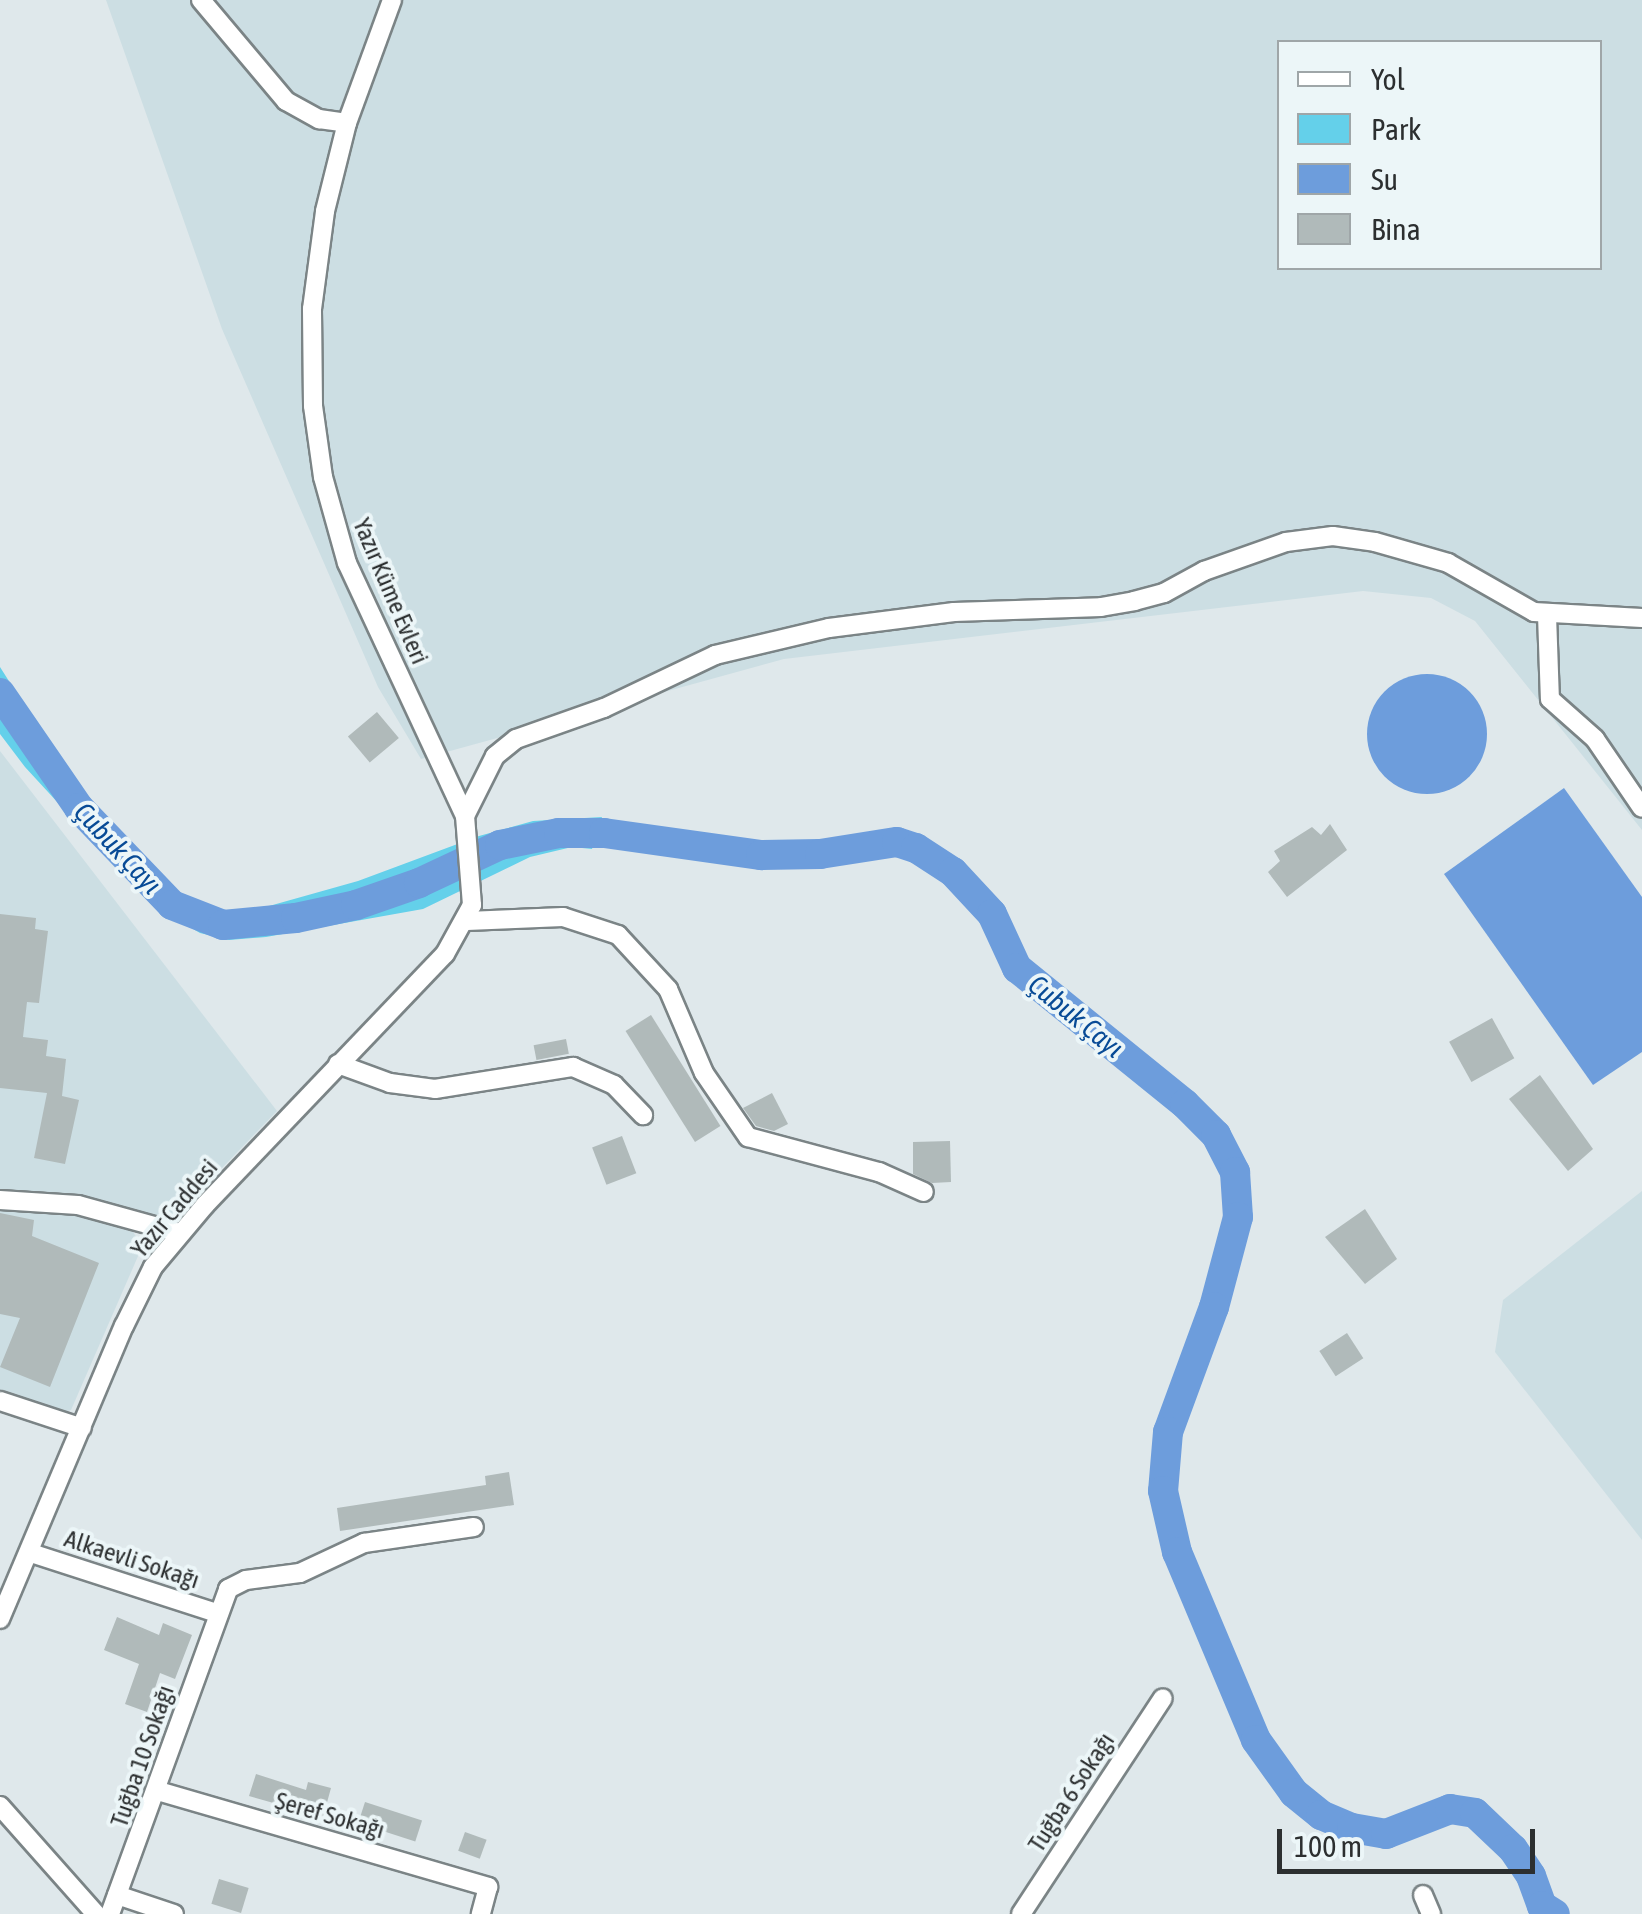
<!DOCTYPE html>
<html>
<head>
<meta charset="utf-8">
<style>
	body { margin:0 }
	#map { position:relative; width:1642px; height:1914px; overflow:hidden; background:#dfe8eb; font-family:"Asap Condensed",sans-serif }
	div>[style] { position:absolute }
	.built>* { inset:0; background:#ccdee3 }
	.green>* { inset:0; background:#64d0ea }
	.water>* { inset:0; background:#6d9ddc }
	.round { border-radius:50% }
	.river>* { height:30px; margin:-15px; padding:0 15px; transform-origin:15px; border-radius:15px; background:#6d9ddc }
	.building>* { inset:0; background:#b0baba; transform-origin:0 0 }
	.roads { filter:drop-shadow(2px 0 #7b8486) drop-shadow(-2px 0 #7b8486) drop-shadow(0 2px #7b8486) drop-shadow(0 -2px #7b8486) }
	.minor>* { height:18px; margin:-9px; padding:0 9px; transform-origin:9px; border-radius:9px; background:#fff }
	span { translate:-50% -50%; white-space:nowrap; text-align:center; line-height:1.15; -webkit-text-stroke:8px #ecf6f8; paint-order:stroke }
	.street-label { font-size:25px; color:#2c2f30 }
	.water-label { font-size:28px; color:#084b96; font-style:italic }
	.legend { position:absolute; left:1277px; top:40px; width:325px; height:230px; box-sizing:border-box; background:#ecf6f8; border:2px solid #9fa6a8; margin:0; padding:12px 18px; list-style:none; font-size:30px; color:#2c2f30 }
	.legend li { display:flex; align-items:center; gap:20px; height:50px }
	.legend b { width:50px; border:2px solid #9fa6a8 }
	.scale { position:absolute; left:1277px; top:1829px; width:258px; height:45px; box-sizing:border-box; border:5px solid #2c2f30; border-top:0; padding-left:12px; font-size:30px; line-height:35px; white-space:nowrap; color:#2c2f30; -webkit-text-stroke:8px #ecf6f8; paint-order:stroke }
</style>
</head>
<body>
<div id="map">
	<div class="built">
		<div style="clip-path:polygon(evenodd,106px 0,1642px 0,1642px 830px,1475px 621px,1431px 598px,1363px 591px,784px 659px,421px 759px,378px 687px,222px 329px,106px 0,1280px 42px,1600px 42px,1600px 268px,1280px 268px,1280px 42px)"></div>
		<div style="clip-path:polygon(0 751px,277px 1111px,170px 1222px,0 1193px)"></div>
		<div style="clip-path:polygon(1642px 1191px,1642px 1540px,1495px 1352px,1503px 1300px)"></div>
		<div style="clip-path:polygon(0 1206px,128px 1223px,142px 1247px,71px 1410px,54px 1415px,0 1396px)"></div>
	</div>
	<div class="green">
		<div style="clip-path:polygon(0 667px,80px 793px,141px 862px,198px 909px,232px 914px,251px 911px,358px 881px,479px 836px,533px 821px,602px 817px,592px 849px,572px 847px,530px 857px,423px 909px,266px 937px,229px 940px,200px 933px,152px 905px,25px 767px,0 734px)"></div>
	</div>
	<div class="water">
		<div class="round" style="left:1367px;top:674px;width:120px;height:120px"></div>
		<div style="clip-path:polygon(1564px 788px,1642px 897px,1642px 1052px,1593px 1085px,1444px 874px)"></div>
	</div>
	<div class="river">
		<div style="left:0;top:693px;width:140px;rotate:55.5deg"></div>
		<div style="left:79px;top:808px;width:134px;rotate:46.2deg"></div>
		<div style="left:172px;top:905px;width:55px;rotate:21.4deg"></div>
		<div style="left:223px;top:925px;width:73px;rotate:-5.5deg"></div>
		<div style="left:296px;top:918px;width:61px;rotate:-12.2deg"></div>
		<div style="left:356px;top:905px;width:67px;rotate:-19.2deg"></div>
		<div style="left:419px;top:883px;width:89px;rotate:-25.1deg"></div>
		<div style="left:500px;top:845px;width:60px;rotate:-11.5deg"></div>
		<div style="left:559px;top:833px;width:45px"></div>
		<div style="left:604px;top:833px;width:159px;rotate:8deg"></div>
		<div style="left:761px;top:855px;width:59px;rotate:-1deg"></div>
		<div style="left:820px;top:854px;width:78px;rotate:-8.9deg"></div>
		<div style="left:897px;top:842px;width:20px;rotate:18deg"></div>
		<div style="left:916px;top:848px;width:44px;rotate:33deg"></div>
		<div style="left:953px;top:872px;width:57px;rotate:47.1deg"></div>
		<div style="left:992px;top:914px;width:60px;rotate:65.2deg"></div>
		<div style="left:1017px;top:968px;width:216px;rotate:39deg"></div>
		<div style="left:1185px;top:1104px;width:44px;rotate:45deg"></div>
		<div style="left:1216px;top:1135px;width:42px;rotate:62.8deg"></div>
		<div style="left:1235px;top:1172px;width:45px;rotate:86.2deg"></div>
		<div style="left:1238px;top:1217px;width:93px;rotate:104.9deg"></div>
		<div style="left:1214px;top:1307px;width:133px;rotate:110.2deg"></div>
		<div style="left:1168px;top:1432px;width:59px;rotate:94.8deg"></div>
		<div style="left:1163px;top:1491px;width:63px;rotate:77.1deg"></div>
		<div style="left:1177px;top:1552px;width:204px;rotate:67.2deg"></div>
		<div style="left:1256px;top:1740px;width:65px;rotate:54.4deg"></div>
		<div style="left:1294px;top:1793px;width:35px;rotate:39deg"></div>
		<div style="left:1321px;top:1815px;width:34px;rotate:23deg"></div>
		<div style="left:1352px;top:1828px;width:35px;rotate:10deg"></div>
		<div style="left:1386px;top:1834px;width:69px;rotate:-21.3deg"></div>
		<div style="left:1450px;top:1809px;width:25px;rotate:9deg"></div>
		<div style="left:1475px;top:1813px;width:52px;rotate:43.5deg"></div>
		<div style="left:1513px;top:1849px;width:32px;rotate:56deg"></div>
		<div style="left:1531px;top:1876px;width:32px;rotate:70deg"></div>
		<div style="left:1542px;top:1906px;width:15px;rotate:32deg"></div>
	</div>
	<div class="building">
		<div style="left:377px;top:712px;width:34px;height:38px;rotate:50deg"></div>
		<div style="clip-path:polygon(1330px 824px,1347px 850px,1287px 897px,1268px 872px,1280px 861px,1274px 851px,1312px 827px,1321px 835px)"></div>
		<div style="clip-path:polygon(0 914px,36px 918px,35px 929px,48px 931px,39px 1003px,27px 1002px,23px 1037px,48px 1040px,46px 1056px,66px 1059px,62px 1096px,79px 1100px,65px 1164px,34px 1158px,47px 1093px,0 1088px)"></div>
		<div style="left:651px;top:1015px;width:131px;height:30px;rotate:58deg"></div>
		<div style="left:1492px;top:1018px;width:46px;height:49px;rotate:61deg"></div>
		<div style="left:566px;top:1039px;width:15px;height:33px;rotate:79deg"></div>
		<div style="clip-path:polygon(1540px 1075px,1593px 1149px,1568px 1171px,1509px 1099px)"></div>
		<div style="clip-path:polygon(772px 1093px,788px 1124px,774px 1131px,756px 1126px,743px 1108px)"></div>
		<div style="left:622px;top:1136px;width:40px;height:32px;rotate:69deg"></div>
		<div style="clip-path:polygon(950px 1141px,951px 1182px,932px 1183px,913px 1174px,913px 1142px)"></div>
		<div style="clip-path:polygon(1365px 1209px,1397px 1259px,1365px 1284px,1325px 1237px)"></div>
		<div style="clip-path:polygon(0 1213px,34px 1220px,32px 1236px,99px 1263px,50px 1387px,0 1367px,20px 1318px,0 1314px)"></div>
		<div style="left:1347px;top:1333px;width:30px;height:33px;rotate:57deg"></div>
		<div style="clip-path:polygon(509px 1472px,514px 1505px,340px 1531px,337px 1508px,486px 1485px,485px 1476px)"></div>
		<div style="clip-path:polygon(117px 1617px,159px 1635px,163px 1623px,192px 1635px,175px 1679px,160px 1673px,147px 1712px,125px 1704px,139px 1664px,104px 1650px)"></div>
		<div style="clip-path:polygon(256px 1774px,306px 1790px,308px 1782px,331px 1788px,323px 1817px,249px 1796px)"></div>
		<div style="left:365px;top:1802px;width:60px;height:22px;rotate:18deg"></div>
		<div style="left:465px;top:1832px;width:23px;height:20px;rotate:20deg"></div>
		<div style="left:219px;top:1879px;width:31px;height:26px;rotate:17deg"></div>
	</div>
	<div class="roads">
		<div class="minor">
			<div style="left:201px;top:0;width:132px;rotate:49.9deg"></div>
			<div style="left:286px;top:101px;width:38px;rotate:29deg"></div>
			<div style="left:319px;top:119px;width:28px;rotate:8deg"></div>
			<div style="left:1547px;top:615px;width:84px;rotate:88deg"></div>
			<div style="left:1550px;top:699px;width:60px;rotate:41.6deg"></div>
			<div style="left:1595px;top:739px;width:83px;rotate:55.7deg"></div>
			<div style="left:465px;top:816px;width:67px;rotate:-63.4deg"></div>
			<div style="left:495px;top:756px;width:27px;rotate:-39deg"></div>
			<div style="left:516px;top:739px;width:93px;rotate:-19.4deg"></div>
			<div style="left:604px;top:708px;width:123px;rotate:-25.5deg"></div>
			<div style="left:715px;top:655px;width:117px;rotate:-13.3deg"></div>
			<div style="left:829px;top:628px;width:126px;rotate:-7.3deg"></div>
			<div style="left:954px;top:612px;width:147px;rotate:-1.9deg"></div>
			<div style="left:1101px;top:607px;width:34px;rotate:-10deg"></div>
			<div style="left:1134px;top:601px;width:31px;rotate:-15deg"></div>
			<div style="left:1164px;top:593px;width:46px;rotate:-28.8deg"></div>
			<div style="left:1204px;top:571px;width:87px;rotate:-19.5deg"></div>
			<div style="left:1286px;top:542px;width:47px;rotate:-7.3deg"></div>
			<div style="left:1333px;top:536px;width:42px;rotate:8.1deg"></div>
			<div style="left:1375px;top:542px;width:76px;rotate:16deg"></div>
			<div style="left:1448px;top:563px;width:99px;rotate:29.7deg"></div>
			<div style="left:1534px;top:612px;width:108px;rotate:3.2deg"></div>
			<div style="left:467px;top:921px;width:96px;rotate:-2.4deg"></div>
			<div style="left:563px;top:917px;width:58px;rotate:18.1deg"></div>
			<div style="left:618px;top:935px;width:74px;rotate:47.2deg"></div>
			<div style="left:668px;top:989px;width:91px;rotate:66.8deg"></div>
			<div style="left:704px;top:1073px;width:78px;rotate:55.5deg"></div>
			<div style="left:748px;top:1137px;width:136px;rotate:15deg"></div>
			<div style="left:879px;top:1172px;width:49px;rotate:24deg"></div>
			<div style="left:338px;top:1064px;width:55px;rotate:20.1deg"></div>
			<div style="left:390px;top:1083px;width:45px;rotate:7.6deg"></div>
			<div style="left:435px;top:1089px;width:140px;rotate:-9.1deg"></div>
			<div style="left:573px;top:1067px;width:45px;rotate:23.7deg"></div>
			<div style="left:614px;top:1085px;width:42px;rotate:46deg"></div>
			<div style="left:0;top:1200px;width:78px;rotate:3.7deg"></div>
			<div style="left:78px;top:1205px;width:106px;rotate:15.4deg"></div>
			<div style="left:0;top:1401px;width:86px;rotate:18.2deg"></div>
			<div style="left:31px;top:1553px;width:195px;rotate:17.9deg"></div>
			<div style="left:0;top:1619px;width:318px;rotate:-67.1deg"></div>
			<div style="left:124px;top:1326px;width:66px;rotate:-63.8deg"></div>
			<div style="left:153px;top:1267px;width:81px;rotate:-50deg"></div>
			<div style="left:205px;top:1205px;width:347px;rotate:-46.3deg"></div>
			<div style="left:445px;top:954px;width:56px;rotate:-61.1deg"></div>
			<div style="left:472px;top:905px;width:89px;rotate:-94.5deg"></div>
			<div style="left:465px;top:816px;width:279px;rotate:-115deg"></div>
			<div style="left:347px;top:563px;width:89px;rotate:-105.6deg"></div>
			<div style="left:323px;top:477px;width:72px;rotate:-98deg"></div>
			<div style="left:313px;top:406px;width:97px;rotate:-90.6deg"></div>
			<div style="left:312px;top:309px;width:99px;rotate:-82.4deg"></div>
			<div style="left:325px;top:211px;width:91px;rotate:-76deg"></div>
			<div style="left:347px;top:123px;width:131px;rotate:-69.9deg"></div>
			<div style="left:158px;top:1791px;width:344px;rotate:16.2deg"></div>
			<div style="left:488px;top:1887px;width:28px;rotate:105deg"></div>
			<div style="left:0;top:1806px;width:144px;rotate:48.4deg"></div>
			<div style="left:117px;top:1895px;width:60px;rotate:18.4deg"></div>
			<div style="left:1423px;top:1895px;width:21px;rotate:67deg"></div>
			<div style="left:110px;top:1914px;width:346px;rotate:-70deg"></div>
			<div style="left:228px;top:1589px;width:20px;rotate:-27deg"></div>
			<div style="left:246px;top:1580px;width:54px;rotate:-7.4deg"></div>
			<div style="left:300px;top:1573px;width:71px;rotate:-25.1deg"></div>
			<div style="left:364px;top:1543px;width:111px;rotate:-8.3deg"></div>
			<div style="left:1021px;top:1914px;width:258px;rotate:-56.7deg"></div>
		</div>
	</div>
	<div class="street-label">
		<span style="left:391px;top:591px;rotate:67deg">Yazır Küme Evleri</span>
		<span style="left:174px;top:1208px;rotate:-50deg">Yazır Caddesi</span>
		<span style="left:132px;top:1559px;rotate:18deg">Alkaevli Sokağı</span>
		<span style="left:142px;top:1756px;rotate:-71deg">Tuğba 10 Sokağı</span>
		<span style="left:1071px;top:1792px;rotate:-57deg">Tuğba 6 Sokağı</span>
		<span style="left:330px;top:1815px;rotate:16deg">Şeref Sokağı</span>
	</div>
	<div class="water-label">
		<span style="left:118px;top:848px;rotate:47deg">Çubuk Çayı</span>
		<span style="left:1076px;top:1016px;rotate:39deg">Çubuk Çayı</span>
	</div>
	<ul class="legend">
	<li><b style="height:12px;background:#fff"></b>Yol</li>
	<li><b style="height:28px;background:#64d0ea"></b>Park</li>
	<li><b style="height:28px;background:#6d9ddc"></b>Su</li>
	<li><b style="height:28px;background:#b0baba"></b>Bina</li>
	</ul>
	<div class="scale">100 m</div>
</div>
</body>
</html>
